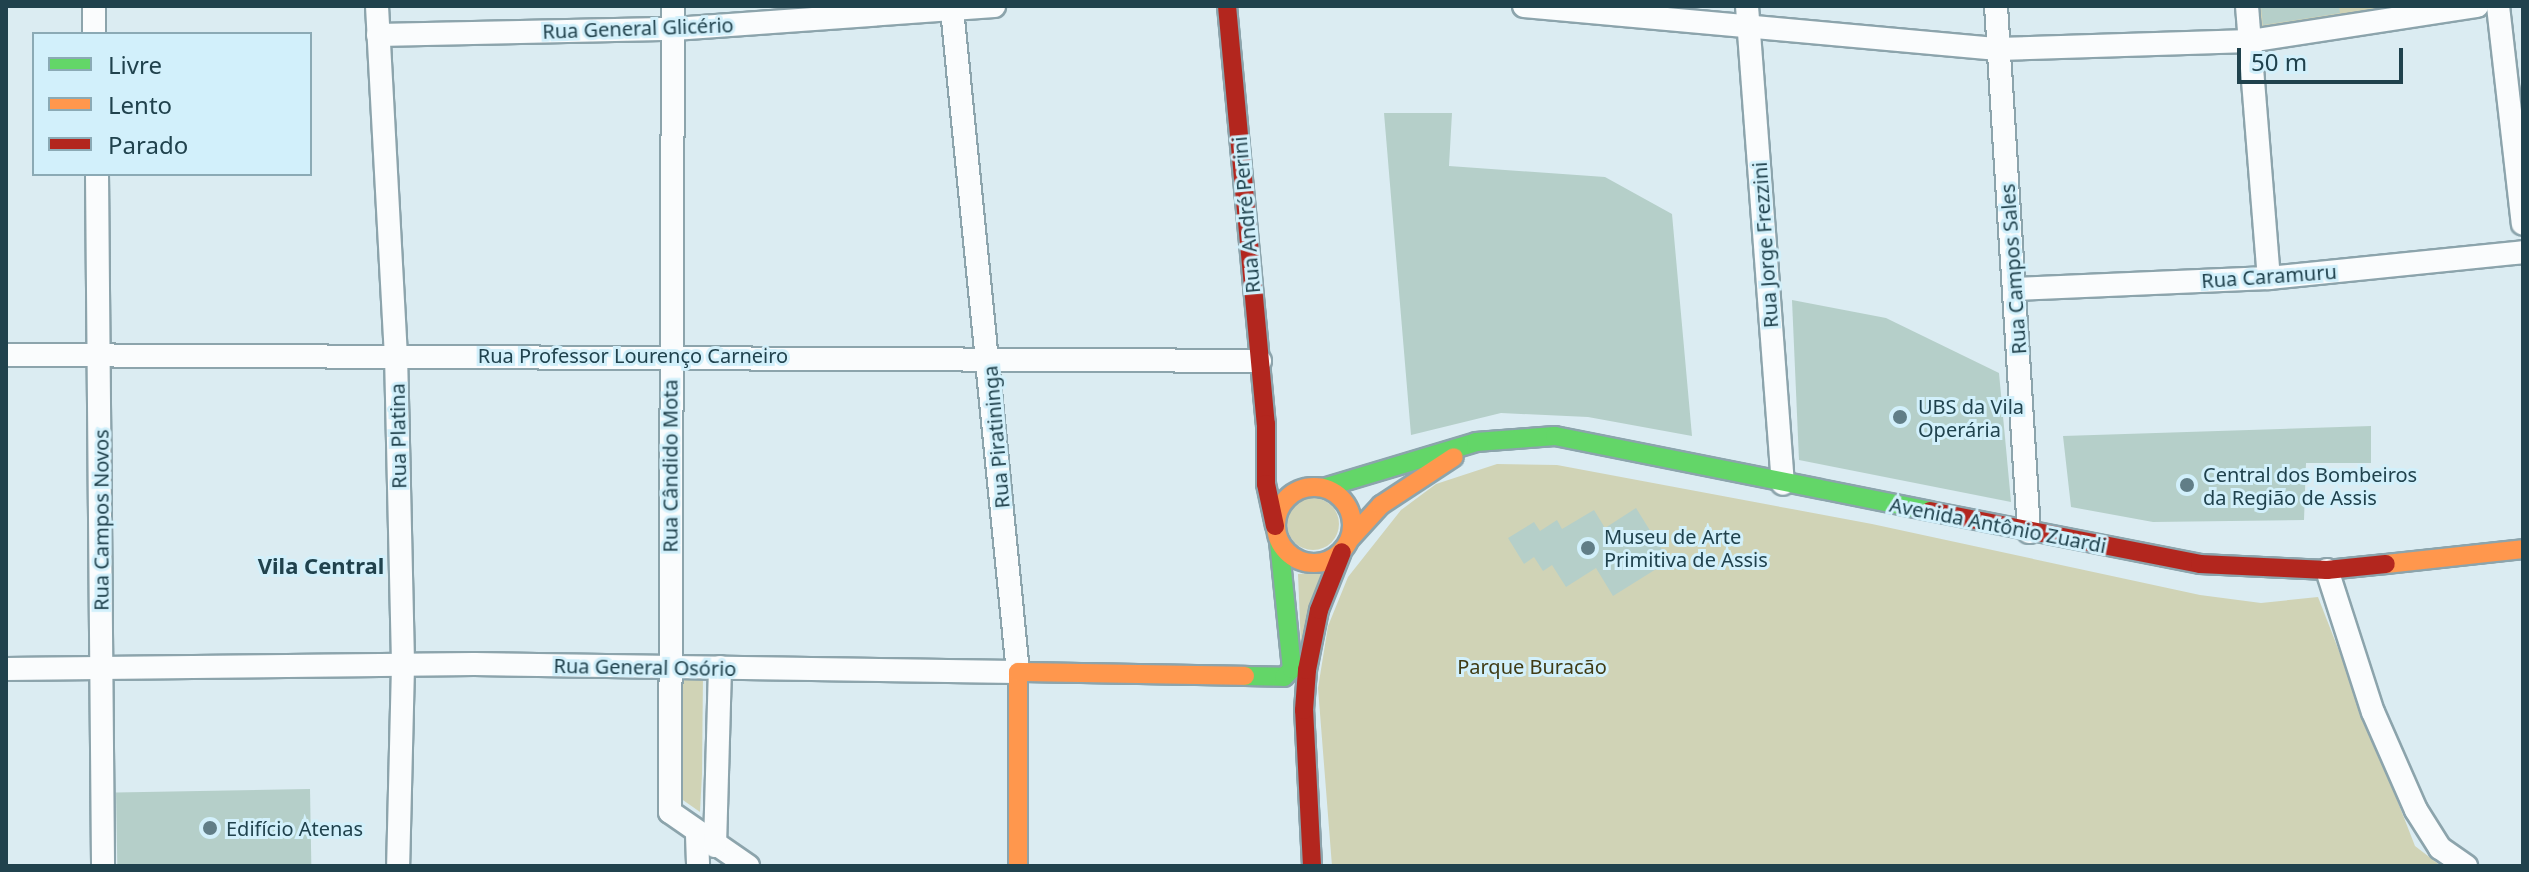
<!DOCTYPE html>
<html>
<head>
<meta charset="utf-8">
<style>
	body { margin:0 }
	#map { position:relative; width:2529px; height:872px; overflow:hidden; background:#dbecf2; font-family:"Noto Sans",sans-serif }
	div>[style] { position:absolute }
	.green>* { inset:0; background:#d0d3b6 }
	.round { border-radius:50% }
	.building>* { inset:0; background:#b5cfc9; transform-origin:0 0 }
	.roads { filter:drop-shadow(2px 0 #8ca4ac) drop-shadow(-2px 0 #8ca4ac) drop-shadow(0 2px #8ca4ac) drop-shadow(0 -2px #8ca4ac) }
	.street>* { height:22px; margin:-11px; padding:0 11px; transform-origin:11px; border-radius:11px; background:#fafcfd }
	.fast>* { height:18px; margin:-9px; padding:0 9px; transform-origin:9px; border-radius:9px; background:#63d668 }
	.slow>* { height:18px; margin:-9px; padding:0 9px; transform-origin:9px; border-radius:9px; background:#ff974d }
	.slow>.ring { margin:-9px; padding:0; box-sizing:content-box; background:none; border:18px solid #ff974d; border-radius:50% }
	.jam>* { height:18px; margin:-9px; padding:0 9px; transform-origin:9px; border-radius:9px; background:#b3261e }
	.dots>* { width:22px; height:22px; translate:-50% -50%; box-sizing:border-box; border:4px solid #d2f0fb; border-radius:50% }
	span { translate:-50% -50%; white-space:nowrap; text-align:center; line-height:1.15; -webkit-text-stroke:6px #d2f0fb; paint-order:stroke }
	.street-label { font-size:20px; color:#20424d }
	.poi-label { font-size:20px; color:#20424d }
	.left { translate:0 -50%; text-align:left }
	.park-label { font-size:20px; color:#403b14 }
	.neighbourhood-label { font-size:22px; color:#20424d; font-weight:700 }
	.frame { position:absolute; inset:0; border:8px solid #20424d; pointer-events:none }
	.legend { position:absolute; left:32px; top:32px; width:280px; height:144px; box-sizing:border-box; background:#d2f0fb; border:2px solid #8baab5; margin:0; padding:10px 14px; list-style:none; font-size:24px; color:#20424d }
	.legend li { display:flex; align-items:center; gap:16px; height:40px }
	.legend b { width:40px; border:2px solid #8baab5 }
	.scale { position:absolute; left:2237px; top:48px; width:166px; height:36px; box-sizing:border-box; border:4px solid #20424d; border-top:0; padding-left:10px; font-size:24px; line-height:28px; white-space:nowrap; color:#20424d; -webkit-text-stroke:6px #d2f0fb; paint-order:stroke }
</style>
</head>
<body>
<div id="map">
	<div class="green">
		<div style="clip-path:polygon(2254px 6px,2458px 6px,2256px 32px)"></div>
		<div style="clip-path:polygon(1497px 464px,1557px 465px,1872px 524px,2200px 595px,2261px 603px,2318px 597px,2415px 846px,2441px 866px,1332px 866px,1318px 688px,1328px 626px,1348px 577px,1401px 510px,1436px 484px)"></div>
		<div class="round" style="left:1287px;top:498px;width:52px;height:52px"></div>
		<div style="clip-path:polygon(1327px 572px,1301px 647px,1298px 574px)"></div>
		<div style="clip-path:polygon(703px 674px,702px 774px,700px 812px,680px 798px,680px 675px)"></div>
	</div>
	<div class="building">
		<div style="clip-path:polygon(2261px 6px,2339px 6px,2340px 13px,2263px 25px)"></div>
		<div style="clip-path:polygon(1384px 113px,1452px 113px,1449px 166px,1605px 177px,1672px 214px,1692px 436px,1588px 417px,1501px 413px,1411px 435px)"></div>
		<div style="clip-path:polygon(1792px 300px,1886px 318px,1999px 373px,2011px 502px,1799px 460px)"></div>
		<div style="clip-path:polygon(2371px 426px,2371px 463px,2306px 463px,2304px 520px,2153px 522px,2071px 507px,2063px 436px)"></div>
		<div style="clip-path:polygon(1636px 508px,1669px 561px,1613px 596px,1596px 568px,1566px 587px,1552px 565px,1543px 571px,1534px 557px,1524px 564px,1508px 538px,1534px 522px,1540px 531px,1557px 520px,1562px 529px,1594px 510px,1605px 528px)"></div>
		<div style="left:310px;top:789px;width:77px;height:194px;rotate:89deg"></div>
	</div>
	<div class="roads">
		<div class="street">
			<div style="left:94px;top:6px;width:28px;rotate:90deg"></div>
			<div style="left:377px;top:6px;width:349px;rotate:86.9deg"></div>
			<div style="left:396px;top:354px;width:312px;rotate:88.7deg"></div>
			<div style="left:403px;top:666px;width:200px;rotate:91.4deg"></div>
			<div style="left:673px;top:6px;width:806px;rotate:90.21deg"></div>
			<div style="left:670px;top:812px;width:95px;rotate:34.7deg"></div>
			<div style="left:1524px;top:6px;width:476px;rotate:5.2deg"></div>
			<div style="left:1998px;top:49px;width:252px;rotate:-1.8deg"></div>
			<div style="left:2250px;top:41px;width:230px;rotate:-8.8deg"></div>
			<div style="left:1747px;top:6px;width:479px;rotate:85.7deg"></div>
			<div style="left:1996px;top:6px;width:527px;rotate:86.41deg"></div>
			<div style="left:2247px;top:6px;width:273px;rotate:85.4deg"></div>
			<div style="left:2498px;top:6px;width:219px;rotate:83.5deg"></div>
			<div style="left:378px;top:35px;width:296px;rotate:-1.2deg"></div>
			<div style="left:674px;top:29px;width:321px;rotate:-4.1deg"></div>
			<div style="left:97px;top:174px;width:692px;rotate:89.5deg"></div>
			<div style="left:2015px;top:289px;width:254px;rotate:-2.5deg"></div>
			<div style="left:2269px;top:278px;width:255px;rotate:-5.8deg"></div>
			<div style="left:6px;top:355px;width:1254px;rotate:0.27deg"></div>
			<div style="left:2327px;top:570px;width:149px;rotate:72.1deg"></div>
			<div style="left:2373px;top:712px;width:107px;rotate:66.3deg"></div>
			<div style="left:2416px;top:810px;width:45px;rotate:57.7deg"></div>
			<div style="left:2440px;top:848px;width:32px;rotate:35deg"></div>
			<div style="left:6px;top:669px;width:468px;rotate:-0.6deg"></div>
			<div style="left:474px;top:664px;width:544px;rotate:0.84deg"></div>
			<div style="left:1018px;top:672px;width:665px;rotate:-95.69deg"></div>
			<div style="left:697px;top:835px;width:31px;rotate:88deg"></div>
			<div style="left:715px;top:846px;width:179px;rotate:-88.4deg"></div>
		</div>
		<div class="fast">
			<div style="left:1323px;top:488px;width:160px;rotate:-16.7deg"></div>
			<div style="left:1476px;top:442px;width:79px;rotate:-4.3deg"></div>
			<div style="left:1555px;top:436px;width:382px;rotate:11.3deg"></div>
			<div style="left:1245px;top:676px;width:39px;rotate:1deg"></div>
			<div style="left:1284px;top:677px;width:11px;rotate:-45deg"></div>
			<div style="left:1292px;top:669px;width:129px;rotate:-95.8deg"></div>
		</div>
		<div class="slow">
			<div class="ring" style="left:1276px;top:487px;width:58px;height:58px"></div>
			<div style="left:1350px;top:539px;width:46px;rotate:-47.6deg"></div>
			<div style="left:1381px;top:505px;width:87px;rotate:-33.3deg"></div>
			<div style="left:2386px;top:564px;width:138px;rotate:-6.2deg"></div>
			<div style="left:1018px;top:866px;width:194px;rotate:-90deg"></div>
			<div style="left:1018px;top:672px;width:227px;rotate:1deg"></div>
		</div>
		<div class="jam">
			<div style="left:1227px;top:6px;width:420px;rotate:84.7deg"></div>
			<div style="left:1266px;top:424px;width:60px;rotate:90deg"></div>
			<div style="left:1266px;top:484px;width:43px;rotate:77.9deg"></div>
			<div style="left:1930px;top:511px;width:275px;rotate:11.1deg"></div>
			<div style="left:2200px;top:564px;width:127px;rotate:2.7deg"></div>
			<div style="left:2327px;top:570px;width:59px;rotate:-5.8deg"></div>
			<div style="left:1312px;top:866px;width:156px;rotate:-92.9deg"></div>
			<div style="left:1304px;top:710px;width:40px;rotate:-85.7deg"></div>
			<div style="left:1307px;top:670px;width:61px;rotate:-78.7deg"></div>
			<div style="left:1319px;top:610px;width:62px;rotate:-68.4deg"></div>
		</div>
	</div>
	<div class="dots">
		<div style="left:1900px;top:417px;background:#617e87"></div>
		<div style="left:2187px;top:485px;background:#617e87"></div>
		<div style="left:1588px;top:548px;background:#617e87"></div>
		<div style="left:210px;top:828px;background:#617e87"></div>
	</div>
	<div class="street-label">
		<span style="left:638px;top:28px;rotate:-2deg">Rua General Glicério</span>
		<span style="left:1246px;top:215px;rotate:-95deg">Rua André Perini</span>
		<span style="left:1765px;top:245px;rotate:-94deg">Rua Jorge Frezzini</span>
		<span style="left:2013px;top:269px;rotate:-94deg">Rua Campos Sales</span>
		<span style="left:2269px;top:276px;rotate:-4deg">Rua Caramuru</span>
		<span style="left:633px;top:355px">Rua Professor Lourenço Carneiro</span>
		<span style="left:398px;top:436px;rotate:-91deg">Rua Platina</span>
		<span style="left:996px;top:437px;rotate:-95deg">Rua Piratininga</span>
		<span style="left:670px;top:466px;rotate:-90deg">Rua Cândido Mota</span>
		<span style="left:101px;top:520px;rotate:-90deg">Rua Campos Novos</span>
		<span style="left:1998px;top:525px;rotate:11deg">Avenida Antônio Zuardi</span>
		<span style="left:645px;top:667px;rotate:1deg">Rua General Osório</span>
	</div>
	<div class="poi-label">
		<span class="left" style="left:1918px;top:418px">UBS da Vila<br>Operária</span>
		<span class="left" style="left:2203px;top:486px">Central dos Bombeiros<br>da Região de Assis</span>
		<span class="left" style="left:1604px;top:548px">Museu de Arte<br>Primitiva de Assis</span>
		<span class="left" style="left:226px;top:828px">Edifício Atenas</span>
	</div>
	<div class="park-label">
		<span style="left:1532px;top:666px">Parque Buracão</span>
	</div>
	<div class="neighbourhood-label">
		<span style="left:321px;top:566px">Vila Central</span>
	</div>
	<div class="frame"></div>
	<ul class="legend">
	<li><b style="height:10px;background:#63d668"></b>Livre</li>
	<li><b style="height:10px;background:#ff974d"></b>Lento</li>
	<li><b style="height:10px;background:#b3261e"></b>Parado</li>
	</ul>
	<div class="scale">50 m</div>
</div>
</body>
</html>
